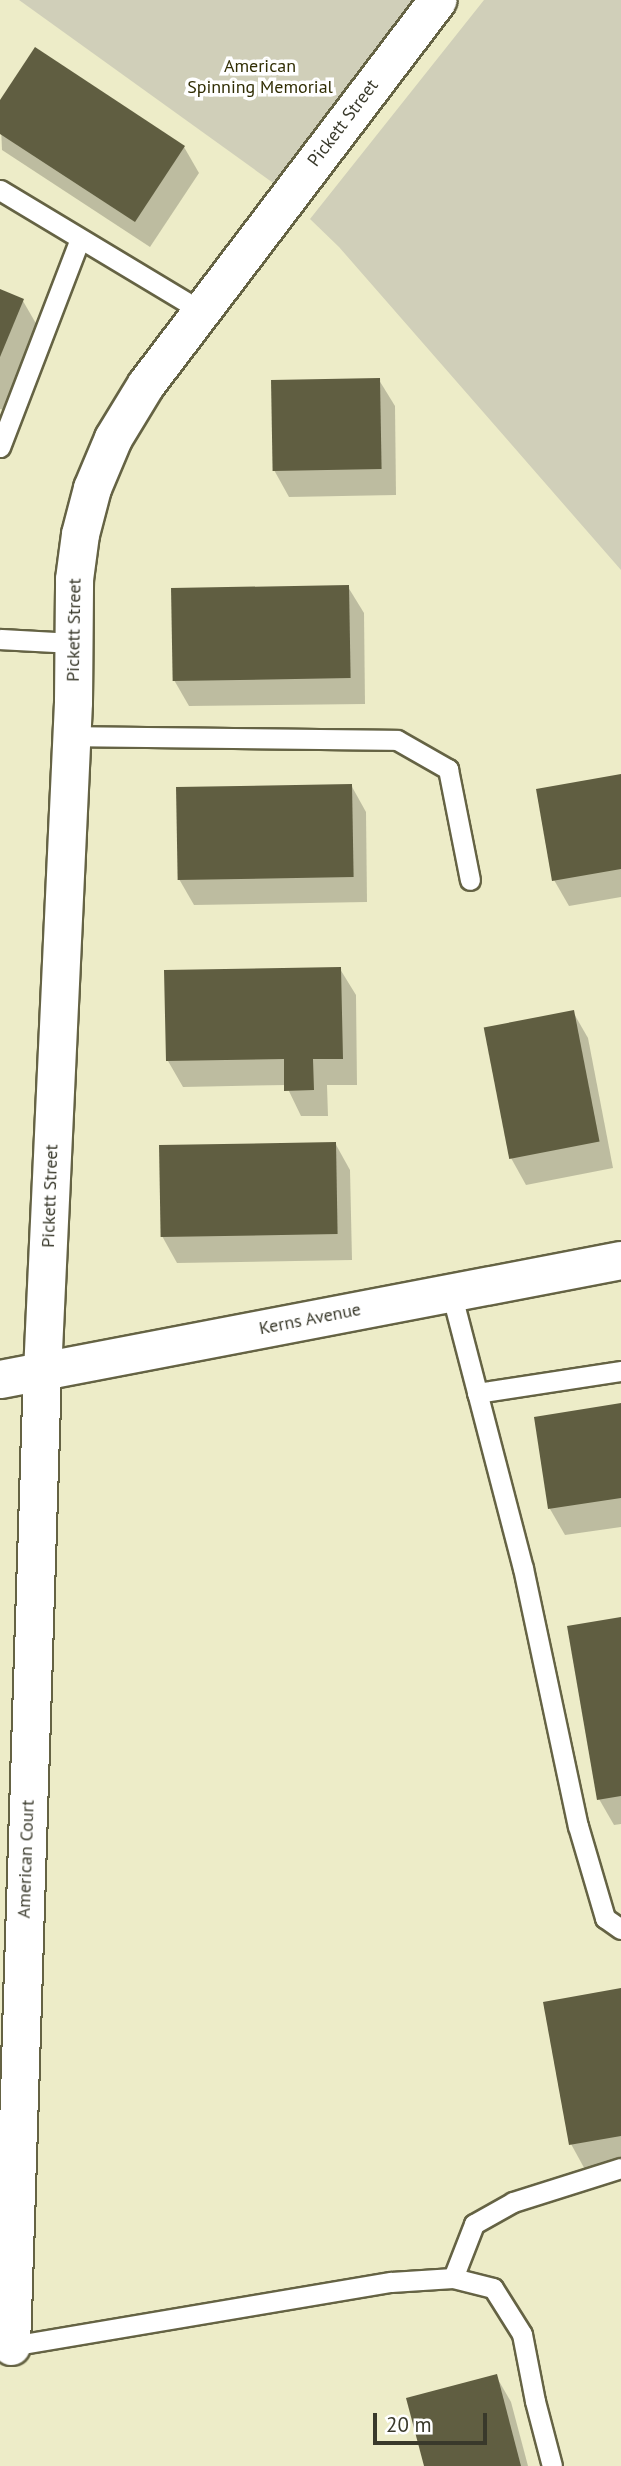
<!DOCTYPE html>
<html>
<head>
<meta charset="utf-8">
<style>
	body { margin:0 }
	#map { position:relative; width:621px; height:2466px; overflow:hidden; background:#edecc8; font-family:"PT Sans",sans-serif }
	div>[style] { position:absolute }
	.green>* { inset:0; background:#d0cfb9 }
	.shadow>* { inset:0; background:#0003 }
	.building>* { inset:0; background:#605e41; transform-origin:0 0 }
	.roads { filter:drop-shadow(2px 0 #656344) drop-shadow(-2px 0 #656344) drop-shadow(0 2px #656344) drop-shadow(0 -2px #656344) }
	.lane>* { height:19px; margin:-9.5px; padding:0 9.5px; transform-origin:9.5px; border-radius:9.5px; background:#fff }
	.street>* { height:37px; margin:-18.5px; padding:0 18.5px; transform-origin:18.5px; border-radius:18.5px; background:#fff }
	span { translate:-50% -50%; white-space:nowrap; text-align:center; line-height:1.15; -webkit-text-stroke:7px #fff; paint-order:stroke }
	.park-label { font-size:18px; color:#312e04 }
	.street-label { font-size:18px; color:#39392b }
	.scale { position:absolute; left:373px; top:2413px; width:114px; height:32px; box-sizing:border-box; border:4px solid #39392b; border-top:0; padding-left:9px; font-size:21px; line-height:24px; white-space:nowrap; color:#39392b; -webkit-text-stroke:5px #fff; paint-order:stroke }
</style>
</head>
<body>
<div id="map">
	<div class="green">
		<div style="clip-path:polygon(19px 0,418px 0,276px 185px)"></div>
		<div style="clip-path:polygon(484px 0,621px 0,621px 570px,339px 247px,310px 219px)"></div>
	</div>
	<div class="shadow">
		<div style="clip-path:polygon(0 103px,184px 147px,199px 173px,150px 247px,2px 150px)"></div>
		<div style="clip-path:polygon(0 291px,23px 301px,38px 327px,4px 410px,0 409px)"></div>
		<div style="clip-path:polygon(379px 380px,395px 406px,396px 495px,289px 497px,274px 470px)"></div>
		<div style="clip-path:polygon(348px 587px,364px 613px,365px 704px,189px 706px,174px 680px)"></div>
		<div style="clip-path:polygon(621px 776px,621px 897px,569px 906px,554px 880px)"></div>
		<div style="clip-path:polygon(351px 785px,366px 812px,367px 902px,194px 905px,179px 879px)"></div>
		<div style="clip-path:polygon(340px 969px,356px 995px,357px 1085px,327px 1085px,328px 1116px,301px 1116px,286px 1085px,183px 1087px,168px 1061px)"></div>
		<div style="clip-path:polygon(573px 1012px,588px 1038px,613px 1168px,526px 1185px,511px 1158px)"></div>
		<div style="clip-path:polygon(335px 1143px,350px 1170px,352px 1260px,177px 1263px,162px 1236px)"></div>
		<div style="clip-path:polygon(621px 1405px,621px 1527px,565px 1535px,550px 1509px,536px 1418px)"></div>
		<div style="clip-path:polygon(621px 1618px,621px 1824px,614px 1825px,599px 1799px)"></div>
		<div style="clip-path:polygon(621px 1990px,621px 2169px,588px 2175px,571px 2144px)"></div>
		<div style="clip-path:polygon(496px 2376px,511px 2402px,528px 2466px,426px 2466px)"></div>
	</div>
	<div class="building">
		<div style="clip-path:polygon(35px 47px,185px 146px,135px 222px,0 134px,0 100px)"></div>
		<div style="clip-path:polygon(0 289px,24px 299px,0 357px)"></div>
		<div style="left:380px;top:378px;width:91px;height:109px;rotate:89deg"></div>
		<div style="left:349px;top:585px;width:93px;height:178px;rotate:89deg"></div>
		<div style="clip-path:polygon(621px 774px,621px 869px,552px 881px,536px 789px)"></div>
		<div style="left:352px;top:784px;width:93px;height:176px;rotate:89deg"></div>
		<div style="clip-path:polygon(341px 967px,343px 1059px,313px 1059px,314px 1090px,284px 1091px,284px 1059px,166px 1061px,164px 970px)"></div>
		<div style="left:574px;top:1010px;width:134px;height:92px;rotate:79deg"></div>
		<div style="left:336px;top:1142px;width:92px;height:177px;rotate:89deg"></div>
		<div style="clip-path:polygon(621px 1403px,621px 1498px,548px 1509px,534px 1417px)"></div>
		<div style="clip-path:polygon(621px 1617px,621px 1796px,597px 1800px,567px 1626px)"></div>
		<div style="clip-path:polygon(621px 1988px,621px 2136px,569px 2145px,543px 2002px)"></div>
		<div style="clip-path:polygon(497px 2374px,521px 2466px,424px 2466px,406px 2398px)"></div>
	</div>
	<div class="roads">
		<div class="lane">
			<div style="left:0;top:190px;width:235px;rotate:31deg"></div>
			<div style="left:0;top:447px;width:223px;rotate:-69deg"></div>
			<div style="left:0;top:639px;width:73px;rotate:3.1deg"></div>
			<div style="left:69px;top:736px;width:328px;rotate:0.7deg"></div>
			<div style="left:397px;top:740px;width:59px;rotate:29.6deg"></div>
			<div style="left:448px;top:769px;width:113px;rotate:78.8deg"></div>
			<div style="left:451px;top:1292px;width:285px;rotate:75.4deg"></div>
			<div style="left:523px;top:1568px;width:264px;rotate:78deg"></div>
			<div style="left:578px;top:1826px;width:96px;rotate:73.6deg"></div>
			<div style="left:605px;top:1918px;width:19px;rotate:35deg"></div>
			<div style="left:477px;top:1393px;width:146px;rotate:-8.7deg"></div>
			<div style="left:11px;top:2346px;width:385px;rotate:-9.6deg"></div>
			<div style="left:391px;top:2282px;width:62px;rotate:-3.7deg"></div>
			<div style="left:552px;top:2466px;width:67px;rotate:-104.7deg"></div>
			<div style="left:535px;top:2401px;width:68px;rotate:-101deg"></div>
			<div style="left:522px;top:2334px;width:54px;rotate:-122.2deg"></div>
			<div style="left:493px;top:2288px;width:41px;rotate:-166deg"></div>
			<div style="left:453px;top:2278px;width:58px;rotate:-68.7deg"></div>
			<div style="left:474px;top:2224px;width:45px;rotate:-29.4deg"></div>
			<div style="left:513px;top:2202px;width:113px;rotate:-17.5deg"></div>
		</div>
		<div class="street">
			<div style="left:0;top:1379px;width:632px;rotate:-10.85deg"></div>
			<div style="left:11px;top:2346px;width:974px;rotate:-88.18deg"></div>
			<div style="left:42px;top:1372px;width:671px;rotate:-87.35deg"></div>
			<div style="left:73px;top:702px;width:123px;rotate:-89.5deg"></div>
			<div style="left:74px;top:579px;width:45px;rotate:-82.4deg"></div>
			<div style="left:80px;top:534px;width:48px;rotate:-75.4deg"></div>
			<div style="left:92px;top:488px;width:54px;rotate:-67.2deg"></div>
			<div style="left:113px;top:438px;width:63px;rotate:-58.6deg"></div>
			<div style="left:146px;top:384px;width:482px;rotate:-52.8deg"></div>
		</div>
	</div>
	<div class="park-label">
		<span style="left:260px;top:77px">American<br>Spinning Memorial</span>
	</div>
	<div class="street-label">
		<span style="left:343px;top:123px;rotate:-53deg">Pickett Street</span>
		<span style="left:74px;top:630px;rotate:-89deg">Pickett Street</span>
		<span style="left:50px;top:1196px;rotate:-88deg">Pickett Street</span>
		<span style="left:310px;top:1319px;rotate:-11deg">Kerns Avenue</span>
		<span style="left:26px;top:1859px;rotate:-88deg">American Court</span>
	</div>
	<div class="scale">20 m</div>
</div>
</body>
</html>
